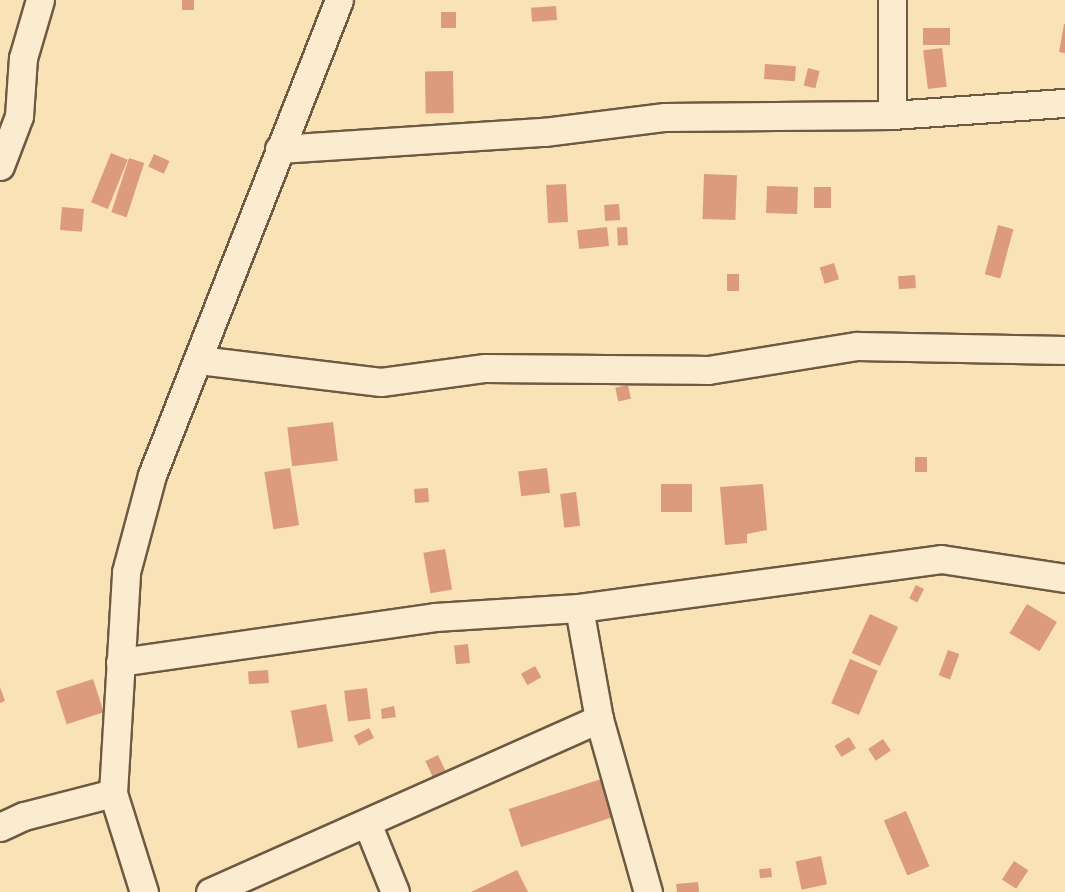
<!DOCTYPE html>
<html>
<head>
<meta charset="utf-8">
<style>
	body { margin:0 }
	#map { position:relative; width:1065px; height:892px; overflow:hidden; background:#f9e2b5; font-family:"Gentium Book Plus",serif }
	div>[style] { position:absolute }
	.building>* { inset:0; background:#dd9b7e; transform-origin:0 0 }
	.roads { filter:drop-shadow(2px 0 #6e5943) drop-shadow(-2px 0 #6e5943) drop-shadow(0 2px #6e5943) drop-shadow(0 -2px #6e5943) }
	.minor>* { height:27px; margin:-13.5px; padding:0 13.5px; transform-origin:13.5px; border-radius:13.5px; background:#fbeccf }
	span { translate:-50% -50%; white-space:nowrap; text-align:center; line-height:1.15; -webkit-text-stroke:4.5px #fbeccf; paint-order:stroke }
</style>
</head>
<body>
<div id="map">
	<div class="building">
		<div style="left:182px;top:0;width:12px;height:10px"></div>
		<div style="left:556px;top:6px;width:14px;height:25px;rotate:86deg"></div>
		<div style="left:441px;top:12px;width:15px;height:16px"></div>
		<div style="clip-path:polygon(1064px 24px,1065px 24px,1065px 53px,1059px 52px)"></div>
		<div style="left:923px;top:28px;width:27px;height:17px"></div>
		<div style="left:942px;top:48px;width:39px;height:19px;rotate:83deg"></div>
		<div style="left:765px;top:64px;width:31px;height:15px;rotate:4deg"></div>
		<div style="left:808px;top:68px;width:12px;height:18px;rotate:14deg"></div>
		<div style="left:453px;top:71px;width:42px;height:28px;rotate:89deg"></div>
		<div style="left:111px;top:153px;width:18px;height:53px;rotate:22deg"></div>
		<div style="left:154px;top:154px;width:17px;height:14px;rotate:24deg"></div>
		<div style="left:129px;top:158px;width:16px;height:57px;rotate:18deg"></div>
		<div style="left:704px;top:174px;width:33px;height:45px;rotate:2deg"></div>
		<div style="left:566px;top:184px;width:38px;height:20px;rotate:87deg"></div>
		<div style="left:767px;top:186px;width:31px;height:27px;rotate:2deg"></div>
		<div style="left:814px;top:187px;width:17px;height:21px"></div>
		<div style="left:619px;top:204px;width:16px;height:15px;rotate:86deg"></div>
		<div style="left:62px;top:207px;width:22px;height:23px;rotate:5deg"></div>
		<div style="left:998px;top:225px;width:16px;height:51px;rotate:15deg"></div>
		<div style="left:607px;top:227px;width:19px;height:30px;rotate:84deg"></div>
		<div style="left:627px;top:227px;width:18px;height:10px;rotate:87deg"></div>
		<div style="left:834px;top:263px;width:17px;height:15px;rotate:73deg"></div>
		<div style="left:727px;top:274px;width:12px;height:17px"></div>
		<div style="left:915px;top:275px;width:13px;height:17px;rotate:86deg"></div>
		<div style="left:628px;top:385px;width:14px;height:13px;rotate:78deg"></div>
		<div style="left:333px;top:422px;width:39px;height:46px;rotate:83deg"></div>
		<div style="left:915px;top:457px;width:12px;height:15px"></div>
		<div style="left:290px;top:468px;width:58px;height:26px;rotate:81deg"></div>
		<div style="left:547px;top:468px;width:25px;height:29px;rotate:83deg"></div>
		<div style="left:692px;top:484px;width:28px;height:31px;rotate:90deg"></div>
		<div style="clip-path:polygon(763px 484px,767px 530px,747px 534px,747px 543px,725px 545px,720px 487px)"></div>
		<div style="left:428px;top:488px;width:14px;height:14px;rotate:86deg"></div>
		<div style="left:576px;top:492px;width:34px;height:16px;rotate:83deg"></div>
		<div style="left:445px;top:549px;width:41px;height:22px;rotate:80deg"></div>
		<div style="left:916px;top:585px;width:9px;height:15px;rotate:27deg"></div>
		<div style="left:1027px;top:604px;width:35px;height:34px;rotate:31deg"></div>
		<div style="left:870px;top:614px;width:31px;height:43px;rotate:25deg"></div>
		<div style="left:468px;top:644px;width:19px;height:14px;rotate:84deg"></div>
		<div style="left:948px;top:650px;width:12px;height:27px;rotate:20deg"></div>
		<div style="left:850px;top:659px;width:30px;height:48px;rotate:23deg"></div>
		<div style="left:535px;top:666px;width:13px;height:16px;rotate:61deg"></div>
		<div style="left:268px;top:670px;width:13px;height:20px;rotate:86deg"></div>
		<div style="left:93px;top:679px;width:35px;height:39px;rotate:72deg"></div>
		<div style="clip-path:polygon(0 687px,5px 701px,0 703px)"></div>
		<div style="left:367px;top:688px;width:31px;height:23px;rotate:83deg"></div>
		<div style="left:326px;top:704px;width:38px;height:36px;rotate:79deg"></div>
		<div style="clip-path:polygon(394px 706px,396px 717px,382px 719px,381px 709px)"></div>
		<div style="left:369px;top:728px;width:11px;height:17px;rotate:63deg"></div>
		<div style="left:849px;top:737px;width:13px;height:17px;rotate:58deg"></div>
		<div style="left:883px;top:739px;width:14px;height:18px;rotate:56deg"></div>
		<div style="left:438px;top:755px;width:19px;height:14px;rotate:65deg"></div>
		<div style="left:601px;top:779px;width:40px;height:97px;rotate:72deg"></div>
		<div style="left:906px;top:811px;width:60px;height:24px;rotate:67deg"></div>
		<div style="left:821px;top:856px;width:29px;height:26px;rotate:78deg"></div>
		<div style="left:1014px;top:861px;width:17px;height:22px;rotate:33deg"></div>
		<div style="left:771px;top:868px;width:9px;height:12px;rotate:84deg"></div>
		<div style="clip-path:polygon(517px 870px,528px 892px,471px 892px)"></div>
		<div style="clip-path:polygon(698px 882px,699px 892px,677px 892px,676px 884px)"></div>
	</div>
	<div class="roads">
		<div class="minor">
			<div style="left:892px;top:115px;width:115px;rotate:-90deg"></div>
			<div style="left:279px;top:149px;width:266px;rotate:-3.7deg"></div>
			<div style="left:544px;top:132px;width:122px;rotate:-7.1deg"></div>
			<div style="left:665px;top:117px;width:227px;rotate:-0.5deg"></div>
			<div style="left:892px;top:115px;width:173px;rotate:-4deg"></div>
			<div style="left:0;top:166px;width:53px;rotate:-69.2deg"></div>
			<div style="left:19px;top:116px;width:58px;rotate:-86.1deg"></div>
			<div style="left:23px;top:58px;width:60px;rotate:-73.7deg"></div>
			<div style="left:199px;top:360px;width:183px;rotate:6.9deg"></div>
			<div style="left:381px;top:382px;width:105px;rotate:-7.7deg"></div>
			<div style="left:485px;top:368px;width:223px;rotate:0.5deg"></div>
			<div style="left:708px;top:370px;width:151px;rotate:-9.2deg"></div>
			<div style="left:857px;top:346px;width:208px;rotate:1.1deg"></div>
			<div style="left:579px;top:608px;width:113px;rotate:79.8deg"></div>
			<div style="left:599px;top:719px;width:180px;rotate:74.2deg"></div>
			<div style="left:120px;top:662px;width:318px;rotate:-8.1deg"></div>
			<div style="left:435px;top:617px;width:144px;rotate:-3.6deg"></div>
			<div style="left:579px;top:608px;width:365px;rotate:-7.7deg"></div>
			<div style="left:941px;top:559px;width:125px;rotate:8.7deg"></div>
			<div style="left:367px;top:823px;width:74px;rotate:67.9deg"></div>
			<div style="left:0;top:827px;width:26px;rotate:-25deg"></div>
			<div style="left:24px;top:816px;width:92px;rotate:-14.5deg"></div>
			<div style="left:144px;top:892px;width:104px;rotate:-107.4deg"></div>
			<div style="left:113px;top:793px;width:221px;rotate:-86.6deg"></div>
			<div style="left:126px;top:572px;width:100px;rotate:-75deg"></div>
			<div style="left:152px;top:475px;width:510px;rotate:-68.51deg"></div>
			<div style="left:210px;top:892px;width:426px;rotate:-24deg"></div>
		</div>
	</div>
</div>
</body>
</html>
